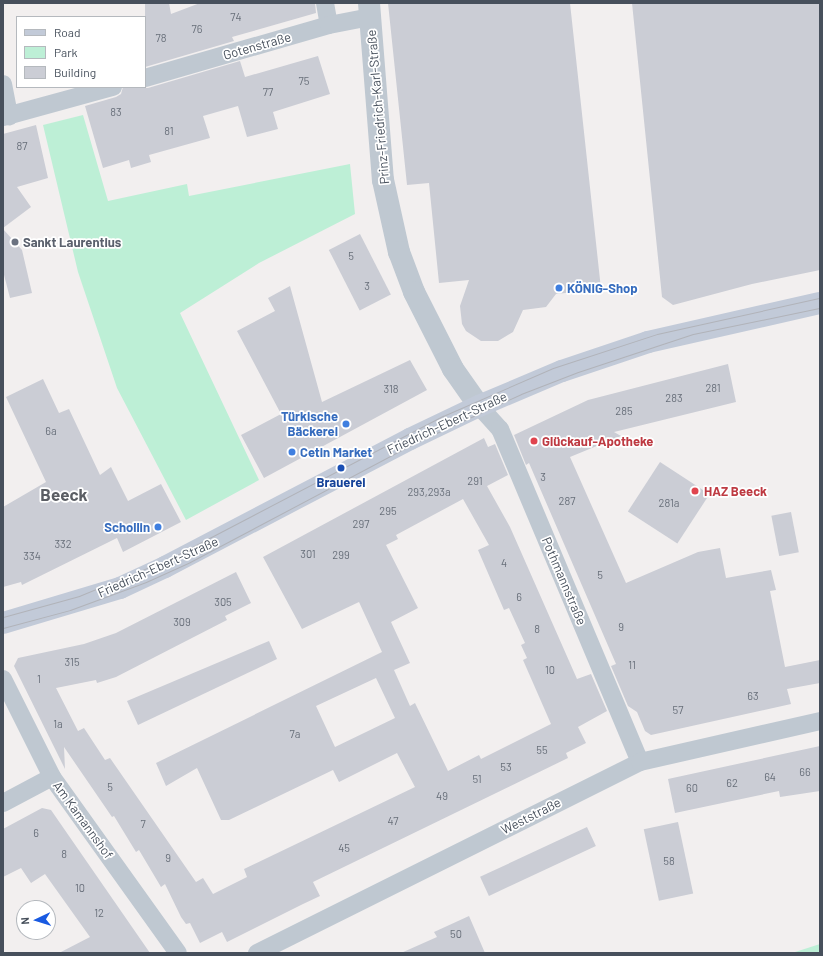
<!DOCTYPE html>
<html>
<head>
<meta charset="utf-8">
<style>
	body { margin:0 }
	#map { position:relative; width:823px; height:956px; overflow:hidden; background:#f2efef; font-family:Barlow,sans-serif }
	div>[style] { position:absolute }
	.green>* { inset:0; background:#bdefd6 }
	.building>* { inset:0; background:#cbcdd5; transform-origin:0 0 }
	.minor>* { height:18px; margin:-9px; padding:0 9px; transform-origin:9px; border-radius:9px; background:#bfc8d1 }
	.tertiary>* { height:22px; margin:-11px; padding:0 11px; transform-origin:11px; border-radius:11px; background:#bfc8d1 }
	.secondary>* { height:22px; margin:-11px; padding:0 11px; transform-origin:11px; border-radius:11px; background:#c2cad8 }
	.tram>* { height:1px; margin:-0.5px; padding:0 0.5px; transform-origin:0.5px; border-radius:0.5px; background:#b1b3b9 }
	.dots>* { width:11px; height:11px; translate:-50% -50%; box-sizing:border-box; border:2px solid #fff; border-radius:50% }
	span { translate:-50% -50%; white-space:nowrap; text-align:center; line-height:1.15; -webkit-text-stroke:3.5px #fff; paint-order:stroke }
	.number-label { font-size:11px; color:#686f7a }
	.number-label span { -webkit-text-stroke-width:0 }
	.street-label { font-size:13px; color:#47505c }
	.worship-label { font-size:13px; color:#5b616d; font-weight:700 }
	.left { translate:0 -50%; text-align:left }
	.shop-label { font-size:13px; color:#366cbe; font-weight:700 }
	.right { translate:-100% -50%; text-align:right }
	.health-label { font-size:13px; color:#be3a42; font-weight:700 }
	.transit-label { font-size:13px; color:#164399; font-weight:700 }
	.district-label { font-size:17px; color:#5b5e64; font-weight:700 }
	.frame { position:absolute; inset:0; border:4px solid #47505c; pointer-events:none }
	.legend { position:absolute; left:16px; top:16px; width:130px; height:72px; box-sizing:border-box; background:#fff; border:1px solid #b5b9be; margin:0; padding:5px 7px; list-style:none; font-size:12px; color:#47505c }
	.legend li { display:flex; align-items:center; gap:8px; height:20px }
	.legend b { width:20px; border:1px solid #b5b9be }
	.north { position:absolute; left:16px; top:900px; width:40px; height:40px; box-sizing:border-box; background:#fff; border:1px solid #b5b9be; border-radius:50%; rotate:266deg; font-size:11px; font-weight:700; line-height:16px; text-align:center; color:#47505c }
	.north::after { content:''; display:block; margin:auto; width:14px; height:18px; background:#195ae1; clip-path:polygon(50% 0,100% 100%,50% 72%,0 100%) }
</style>
</head>
<body>
<div id="map">
	<div class="green">
		<div style="clip-path:polygon(83px 115px,108px 201px,187px 184px,189px 196px,350px 164px,355px 214px,259px 263px,180px 313px,259px 480px,186px 520px,117px 388px,78px 272px,43px 125px)"></div>
		<div style="clip-path:polygon(820px 944px,820px 953px,792px 953px)"></div>
	</div>
	<div class="building">
		<div style="clip-path:polygon(145px 3px,169px 3px,171px 14px,200px 3px,315px 3px,316px 13px,232px 37px,234px 41px,145px 67px)"></div>
		<div style="clip-path:polygon(388px 3px,570px 3px,601px 289px,556px 294px,546px 307px,523px 310px,513px 332px,498px 341px,481px 341px,466px 331px,462px 324px,460px 306px,469px 280px,439px 283px,429px 183px,407px 185px)"></div>
		<div style="clip-path:polygon(632px 3px,820px 3px,820px 270px,752px 284px,673px 305px,662px 297px)"></div>
		<div style="clip-path:polygon(318px 56px,330px 94px,273px 112px,278px 129px,247px 137px,238px 106px,203px 116px,210px 138px,149px 155px,151px 162px,131px 168px,129px 160px,103px 168px,85px 106px,116px 97px,121px 94px,123px 87px,148px 88px,240px 61px,245px 77px)"></div>
		<div style="clip-path:polygon(36px 125px,48px 178px,17px 187px,31px 207px,3px 228px,3px 134px)"></div>
		<div style="clip-path:polygon(3px 229px,22px 250px,32px 293px,10px 298px,3px 271px)"></div>
		<div style="left:360px;top:234px;width:68px;height:35px;rotate:63deg"></div>
		<div style="clip-path:polygon(290px 286px,322px 402px,410px 360px,427px 390px,264px 478px,241px 435px,281px 414px,237px 331px,275px 311px,268px 298px)"></div>
		<div style="clip-path:polygon(728px 364px,736px 402px,614px 432px,621px 436px,570px 457px,626px 583px,698px 552px,720px 548px,726px 578px,771px 570px,776px 590px,770px 591px,785px 667px,820px 660px,820px 683px,787px 689px,791px 704px,651px 735px,645px 731px,637px 712px,628px 706px,611px 666px,616px 664px,529px 463px,526px 465px,514px 435px,588px 400px)"></div>
		<div style="clip-path:polygon(43px 379px,59px 413px,69px 409px,100px 475px,111px 467px,128px 501px,161px 484px,181px 522px,123px 552px,117px 538px,22px 585px,21px 582px,3px 587px,3px 507px,46px 482px,6px 397px)"></div>
		<div style="clip-path:polygon(evenodd,484px 438px,488px 447px,495px 444px,508px 475px,487px 486px,510px 527px,577px 679px,591px 674px,607px 711px,578px 727px,586px 743px,566px 753px,568px 758px,313px 882px,320px 896px,303px 904px,227px 942px,222px 932px,200px 943px,190px 923px,186px 924px,181px 917px,165px 884px,161px 887px,139px 850px,136px 852px,114px 816px,112px 817px,64px 747px,65px 769px,14px 666px,18px 658px,84px 644px,116px 633px,236px 572px,251px 603px,225px 616px,227px 620px,116px 677px,97px 683px,96px 680px,56px 688px,78px 731px,84px 728px,105px 760px,110px 758px,196px 882px,203px 878px,213px 894px,247px 877px,244px 869px,415px 787px,397px 753px,339px 782px,333px 770px,229px 820px,221px 820px,197px 768px,166px 786px,156px 763px,382px 652px,359px 602px,302px 629px,263px 557px,484px 438px,463px 499px,489px 545px,478px 550px,504px 610px,509px 608px,525px 643px,521px 645px,527px 658px,523px 660px,551px 724px,481px 759px,479px 755px,448px 771px,415px 703px,410px 706px,394px 670px,410px 663px,391px 622px,418px 608px,386px 545px,398px 539px,396px 535px,463px 499px,484px 438px,376px 678px,395px 718px,335px 747px,316px 706px,376px 678px)"></div>
		<div style="left:660px;top:462px;width:59px;height:59px;rotate:33deg"></div>
		<div style="left:791px;top:512px;width:41px;height:20px;rotate:79deg"></div>
		<div style="clip-path:polygon(269px 641px,277px 659px,138px 725px,127px 701px)"></div>
		<div style="clip-path:polygon(820px 746px,820px 791px,780px 797px,779px 791px,675px 813px,668px 779px)"></div>
		<div style="clip-path:polygon(42px 808px,51px 810px,150px 953px,59px 953px,90px 937px,45px 874px,31px 883px,21px 868px,3px 877px,3px 829px)"></div>
		<div style="left:678px;top:822px;width:73px;height:35px;rotate:78deg"></div>
		<div style="left:587px;top:827px;width:21px;height:118px;rotate:65deg"></div>
		<div style="clip-path:polygon(469px 916px,485px 953px,401px 953px,437px 937px,434px 932px)"></div>
	</div>
	<div class="minor">
		<div style="left:325px;top:3px;width:22px;rotate:80deg"></div>
		<div style="left:145px;top:78px;width:191px;rotate:-16.1deg"></div>
		<div style="left:329px;top:25px;width:42px;rotate:-11deg"></div>
		<div style="left:3px;top:84px;width:33px;rotate:79deg"></div>
		<div style="left:3px;top:117px;width:114px;rotate:-15.3deg"></div>
		<div style="left:479px;top:406px;width:31px;rotate:48deg"></div>
		<div style="left:500px;top:429px;width:361px;rotate:67.2deg"></div>
		<div style="left:3px;top:679px;width:110px;rotate:63.4deg"></div>
		<div style="left:52px;top:777px;width:216px;rotate:54.4deg"></div>
		<div style="left:3px;top:803px;width:55px;rotate:-28deg"></div>
		<div style="left:257px;top:953px;width:428px;rotate:-26.5deg"></div>
		<div style="left:640px;top:762px;width:185px;rotate:-12.8deg"></div>
	</div>
	<div class="tertiary">
		<div style="left:369px;top:3px;width:178px;rotate:85.5deg"></div>
		<div style="left:383px;top:180px;width:74px;rotate:77.5deg"></div>
		<div style="left:399px;top:252px;width:43px;rotate:69.4deg"></div>
		<div style="left:414px;top:292px;width:86px;rotate:63.1deg"></div>
		<div style="left:453px;top:369px;width:45px;rotate:54.9deg"></div>
	</div>
	<div class="secondary">
		<div style="left:3px;top:623px;width:122px;rotate:-16.7deg"></div>
		<div style="left:120px;top:588px;width:50px;rotate:-25deg"></div>
		<div style="left:165px;top:567px;width:276px;rotate:-27.6deg"></div>
		<div style="left:410px;top:439px;width:76px;rotate:-25.6deg"></div>
		<div style="left:479px;top:406px;width:90px;rotate:-22.9deg"></div>
		<div style="left:562px;top:371px;width:91px;rotate:-18.6deg"></div>
		<div style="left:648px;top:342px;width:176px;rotate:-12.8deg"></div>
	</div>
	<div class="tram">
		<div style="left:3px;top:617px;width:79px;rotate:-15.4deg"></div>
		<div style="left:79px;top:596px;width:100px;rotate:-22.4deg"></div>
		<div style="left:171px;top:558px;width:307px;rotate:-27.6deg"></div>
		<div style="left:443px;top:416px;width:120px;rotate:-23.6deg"></div>
		<div style="left:553px;top:368px;width:109px;rotate:-18.1deg"></div>
		<div style="left:657px;top:334px;width:167px;rotate:-12.5deg"></div>
		<div style="left:3px;top:628px;width:69px;rotate:-15deg"></div>
		<div style="left:70px;top:610px;width:81px;rotate:-20.2deg"></div>
		<div style="left:146px;top:582px;width:48px;rotate:-24.4deg"></div>
		<div style="left:190px;top:562px;width:259px;rotate:-27.9deg"></div>
		<div style="left:419px;top:441px;width:112px;rotate:-24.7deg"></div>
		<div style="left:521px;top:394px;width:61px;rotate:-21.1deg"></div>
		<div style="left:578px;top:372px;width:121px;rotate:-18.3deg"></div>
		<div style="left:693px;top:334px;width:130px;rotate:-11.6deg"></div>
	</div>
	<div class="dots">
		<div style="left:15px;top:242px;background:#6b7280"></div>
		<div style="left:559px;top:288px;background:#3f7fe0"></div>
		<div style="left:346px;top:424px;background:#3f7fe0"></div>
		<div style="left:534px;top:441px;background:#e0444e"></div>
		<div style="left:292px;top:452px;background:#3f7fe0"></div>
		<div style="left:341px;top:468px;background:#1a4fb4"></div>
		<div style="left:695px;top:491px;background:#e0444e"></div>
		<div style="left:158px;top:527px;background:#3f7fe0"></div>
	</div>
	<div class="number-label">
		<span style="left:236px;top:17px">74</span>
		<span style="left:197px;top:29px">76</span>
		<span style="left:161px;top:38px">78</span>
		<span style="left:304px;top:81px">75</span>
		<span style="left:268px;top:92px">77</span>
		<span style="left:116px;top:112px">83</span>
		<span style="left:169px;top:131px">81</span>
		<span style="left:22px;top:146px">87</span>
		<span style="left:351px;top:256px">5</span>
		<span style="left:367px;top:286px">3</span>
		<span style="left:713px;top:388px">281</span>
		<span style="left:391px;top:389px">318</span>
		<span style="left:674px;top:398px">283</span>
		<span style="left:624px;top:411px">285</span>
		<span style="left:51px;top:431px">6a</span>
		<span style="left:543px;top:477px">3</span>
		<span style="left:475px;top:481px">291</span>
		<span style="left:429px;top:492px">293,293a</span>
		<span style="left:567px;top:501px">287</span>
		<span style="left:669px;top:503px">281a</span>
		<span style="left:388px;top:511px">295</span>
		<span style="left:361px;top:524px">297</span>
		<span style="left:63px;top:544px">332</span>
		<span style="left:308px;top:554px">301</span>
		<span style="left:341px;top:555px">299</span>
		<span style="left:32px;top:556px">334</span>
		<span style="left:504px;top:563px">4</span>
		<span style="left:600px;top:575px">5</span>
		<span style="left:519px;top:597px">6</span>
		<span style="left:223px;top:602px">305</span>
		<span style="left:182px;top:622px">309</span>
		<span style="left:621px;top:627px">9</span>
		<span style="left:537px;top:629px">8</span>
		<span style="left:72px;top:662px">315</span>
		<span style="left:632px;top:665px">11</span>
		<span style="left:550px;top:670px">10</span>
		<span style="left:39px;top:679px">1</span>
		<span style="left:753px;top:696px">63</span>
		<span style="left:678px;top:710px">57</span>
		<span style="left:58px;top:724px">1a</span>
		<span style="left:295px;top:734px">7a</span>
		<span style="left:542px;top:750px">55</span>
		<span style="left:506px;top:767px">53</span>
		<span style="left:805px;top:772px">66</span>
		<span style="left:770px;top:777px">64</span>
		<span style="left:477px;top:779px">51</span>
		<span style="left:732px;top:783px">62</span>
		<span style="left:110px;top:787px">5</span>
		<span style="left:692px;top:788px">60</span>
		<span style="left:442px;top:796px">49</span>
		<span style="left:393px;top:821px">47</span>
		<span style="left:143px;top:824px">7</span>
		<span style="left:36px;top:833px">6</span>
		<span style="left:344px;top:848px">45</span>
		<span style="left:64px;top:854px">8</span>
		<span style="left:168px;top:858px">9</span>
		<span style="left:669px;top:861px">58</span>
		<span style="left:80px;top:888px">10</span>
		<span style="left:99px;top:913px">12</span>
		<span style="left:456px;top:934px">50</span>
	</div>
	<div class="street-label">
		<span style="left:257px;top:46px;rotate:-16deg">Gotenstraße</span>
		<span style="left:378px;top:107px;rotate:-95deg">Prinz-Friedrich-Karl-Straße</span>
		<span style="left:447px;top:423px;rotate:-25deg">Friedrich-Ebert-Straße</span>
		<span style="left:158px;top:567px;rotate:-24deg">Friedrich-Ebert-Straße</span>
		<span style="left:564px;top:581px;rotate:67deg">Pothmannstraße</span>
		<span style="left:531px;top:816px;rotate:-27deg">Weststraße</span>
		<span style="left:83px;top:820px;rotate:54deg">Am Kamannshof</span>
	</div>
	<div class="worship-label">
		<span class="left" style="left:23px;top:242px">Sankt Laurentius</span>
	</div>
	<div class="shop-label">
		<span class="left" style="left:567px;top:288px">KÖNIG-Shop</span>
		<span class="right" style="left:338px;top:424px">Türkische<br>Bäckerei</span>
		<span class="left" style="left:300px;top:452px">Cetin Market</span>
		<span class="right" style="left:150px;top:527px">Schollin</span>
	</div>
	<div class="health-label">
		<span class="left" style="left:542px;top:441px">Glückauf-Apotheke</span>
		<span class="left" style="left:704px;top:491px">HAZ Beeck</span>
	</div>
	<div class="transit-label">
		<span style="left:341px;top:482px">Brauerei</span>
	</div>
	<div class="district-label">
		<span style="left:64px;top:495px">Beeck</span>
	</div>
	<div class="frame"></div>
	<ul class="legend">
	<li><b style="height:5px;background:#c2cad8"></b>Road</li>
	<li><b style="height:11px;background:#bdefd6"></b>Park</li>
	<li><b style="height:11px;background:#cbcdd5"></b>Building</li>
	</ul>
	<div class="north">N</div>
</div>
</body>
</html>
